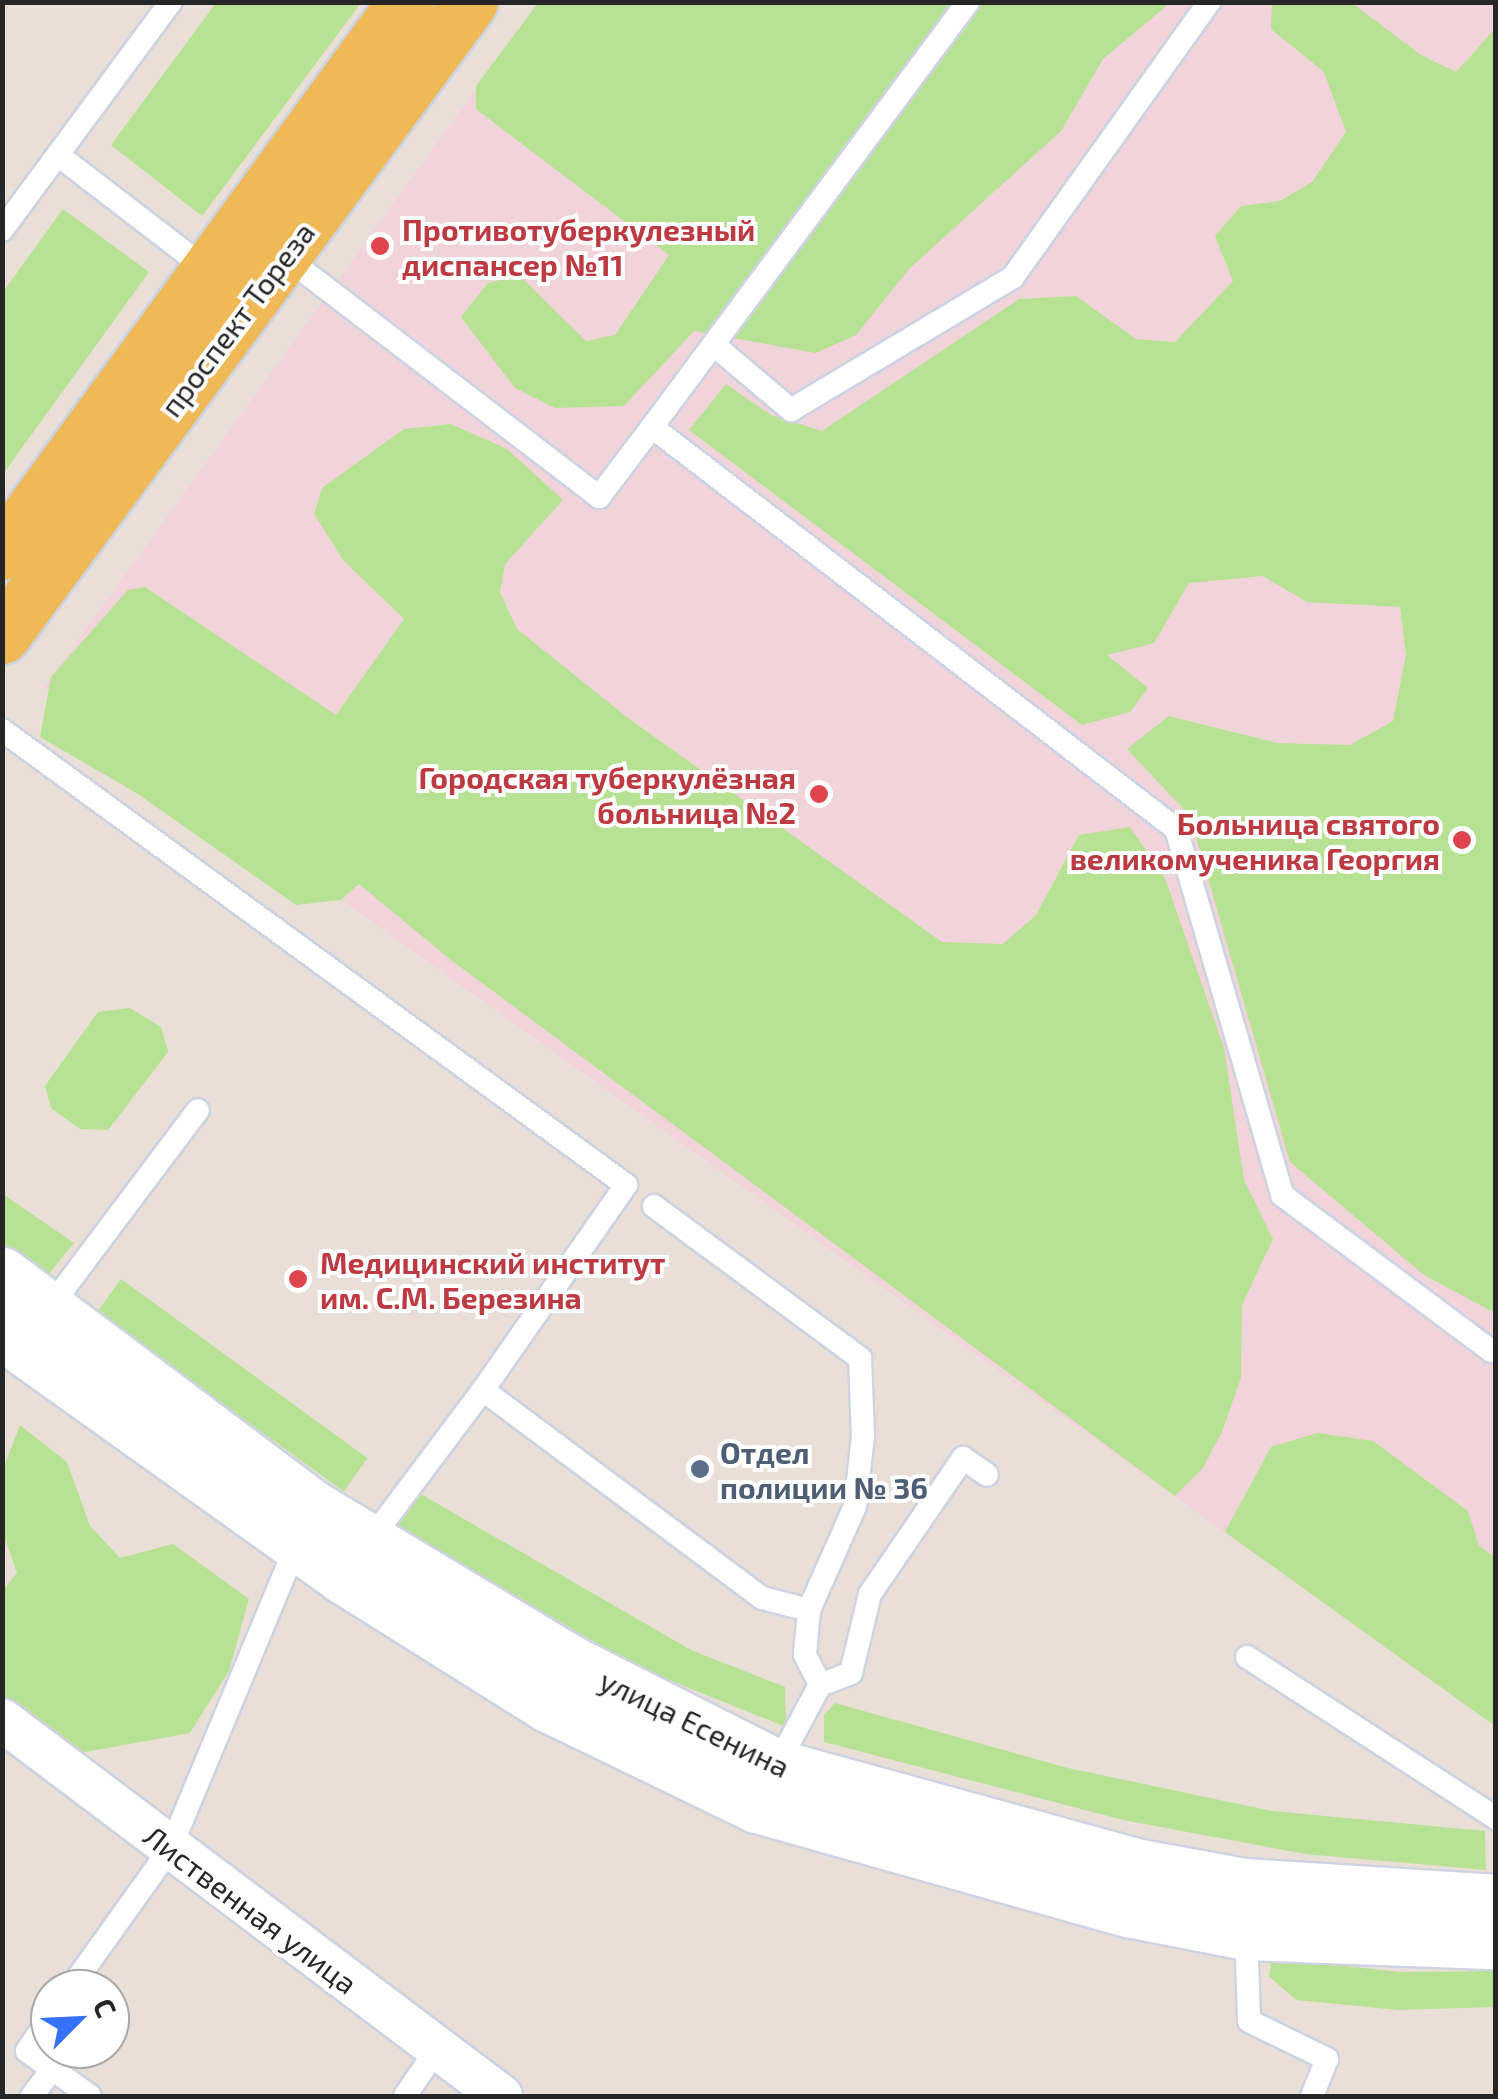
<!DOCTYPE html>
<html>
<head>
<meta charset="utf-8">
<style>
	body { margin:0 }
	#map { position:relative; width:1498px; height:2099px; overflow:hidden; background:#eadfd7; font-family:"Exo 2",sans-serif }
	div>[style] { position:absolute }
	.medical>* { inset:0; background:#f1d4d9 }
	.green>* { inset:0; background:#b7e193; transform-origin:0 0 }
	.roads { filter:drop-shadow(2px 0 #cdd3e0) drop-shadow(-2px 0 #cdd3e0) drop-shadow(0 2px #cdd3e0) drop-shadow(0 -2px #cdd3e0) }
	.lane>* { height:22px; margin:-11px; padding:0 11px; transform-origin:11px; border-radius:11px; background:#fff }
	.street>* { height:42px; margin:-21px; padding:0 21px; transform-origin:21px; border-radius:21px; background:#fff }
	.secondary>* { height:55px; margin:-27.5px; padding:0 27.5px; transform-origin:27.5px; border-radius:27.5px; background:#fff }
	.primary>* { height:55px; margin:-27.5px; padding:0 27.5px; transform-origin:27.5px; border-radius:27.5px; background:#efb957 }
	.dots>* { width:28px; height:28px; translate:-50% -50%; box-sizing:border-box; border:5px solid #fff; border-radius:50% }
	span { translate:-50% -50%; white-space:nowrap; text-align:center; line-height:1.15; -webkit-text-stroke:8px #fff; paint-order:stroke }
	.health-label { font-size:30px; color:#be3a42; font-weight:700 }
	.left { translate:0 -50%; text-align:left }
	.right { translate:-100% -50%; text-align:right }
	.street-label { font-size:30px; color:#262626 }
	.service-label { font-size:30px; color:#4e5e75; font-weight:700 }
	.frame { position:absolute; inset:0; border:5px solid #262626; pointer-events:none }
	.north { position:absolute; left:30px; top:1969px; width:100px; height:100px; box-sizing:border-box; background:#fff; border:2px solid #a8a8a8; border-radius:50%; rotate:66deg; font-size:28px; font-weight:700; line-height:40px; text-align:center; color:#262626 }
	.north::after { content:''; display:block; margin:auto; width:35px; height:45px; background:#3572f9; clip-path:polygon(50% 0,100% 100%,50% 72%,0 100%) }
</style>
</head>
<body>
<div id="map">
	<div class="medical">
		<div style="clip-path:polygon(538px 3px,1495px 3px,1495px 1726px,44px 687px)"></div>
	</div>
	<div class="green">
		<div style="clip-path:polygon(216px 3px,361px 3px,202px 216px,111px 145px)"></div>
		<div style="clip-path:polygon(538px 3px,1170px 3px,1103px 59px,1061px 131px,909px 269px,856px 335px,816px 353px,694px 331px,624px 406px,555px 408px,515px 388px,461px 317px,488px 283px,519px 275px,586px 341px,615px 335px,669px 255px,476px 109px,476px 86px)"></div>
		<div style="clip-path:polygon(1272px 3px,1352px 3px,1421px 55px,1456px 72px,1495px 29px,1495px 1313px,1424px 1275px,1290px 1162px,1190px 816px,1127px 749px,1169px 716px,1278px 743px,1350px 745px,1393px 721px,1406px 655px,1400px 607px,1307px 602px,1263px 576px,1189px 583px,1154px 643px,1107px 655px,1148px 688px,1130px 712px,1082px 725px,689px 430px,726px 384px,771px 415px,822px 431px,1019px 299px,1076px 296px,1136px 339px,1175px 342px,1233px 281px,1215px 236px,1241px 206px,1280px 201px,1312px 182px,1346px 132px,1324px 72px,1271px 29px)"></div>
		<div style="clip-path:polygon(63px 209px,149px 272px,3px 474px,3px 292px)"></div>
		<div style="clip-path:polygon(451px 424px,507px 449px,563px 500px,505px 564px,500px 592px,517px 629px,628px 718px,942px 942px,1003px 944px,1036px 915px,1079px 835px,1130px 827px,1165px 878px,1224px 1048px,1244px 1180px,1273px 1239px,1242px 1305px,1241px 1378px,1222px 1432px,1203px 1468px,1175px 1496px,451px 960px,359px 884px,341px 900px,296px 905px,138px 794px,40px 737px,51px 677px,128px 590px,145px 587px,336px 715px,404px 619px,343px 560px,314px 514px,322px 488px,404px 429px)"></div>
		<div style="clip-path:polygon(130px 1008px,161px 1027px,168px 1052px,108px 1130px,80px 1129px,51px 1108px,45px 1086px,98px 1012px)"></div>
		<div style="clip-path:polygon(3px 1194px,74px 1243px,48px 1275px,3px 1243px)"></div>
		<div style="left:121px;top:1279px;width:305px;height:41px;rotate:36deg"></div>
		<div style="clip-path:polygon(20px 1425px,67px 1462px,90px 1526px,120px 1558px,173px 1544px,249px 1599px,229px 1671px,190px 1733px,80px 1753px,2px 1704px,3px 1590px,17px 1573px,3px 1533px,3px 1469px)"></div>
		<div style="clip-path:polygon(1317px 1433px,1373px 1441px,1468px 1511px,1479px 1546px,1495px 1557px,1495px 1726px,1225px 1532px,1271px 1447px)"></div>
		<div style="clip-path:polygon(419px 1493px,691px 1650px,785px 1687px,786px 1727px,637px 1667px,396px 1525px)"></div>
		<div style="clip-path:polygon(835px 1703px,1068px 1768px,1272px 1811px,1485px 1831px,1486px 1870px,1305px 1854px,1123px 1820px,824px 1742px,824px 1715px)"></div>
		<div style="clip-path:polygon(1272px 1958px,1399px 1972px,1495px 1971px,1495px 2007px,1398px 2010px,1296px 2000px,1269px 1976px)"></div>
	</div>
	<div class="roads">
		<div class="lane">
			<div style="left:58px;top:155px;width:190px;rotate:37.5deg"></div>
			<div style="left:2px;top:230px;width:284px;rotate:-53.5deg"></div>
			<div style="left:284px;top:256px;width:397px;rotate:37.4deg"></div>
			<div style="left:599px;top:497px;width:88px;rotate:-52.9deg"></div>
			<div style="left:652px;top:427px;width:660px;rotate:37.49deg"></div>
			<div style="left:1176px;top:829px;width:381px;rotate:73.8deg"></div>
			<div style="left:1282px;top:1195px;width:261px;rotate:36.7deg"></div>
			<div style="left:714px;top:345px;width:101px;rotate:40.2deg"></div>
			<div style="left:791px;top:410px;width:259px;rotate:-30.9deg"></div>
			<div style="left:1013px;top:277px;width:338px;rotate:-54.5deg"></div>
			<div style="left:652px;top:427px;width:530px;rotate:-53.37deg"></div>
			<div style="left:2px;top:730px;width:772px;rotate:36.1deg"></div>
			<div style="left:626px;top:1185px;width:250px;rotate:124.9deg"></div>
			<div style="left:483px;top:1390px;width:348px;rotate:36.7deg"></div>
			<div style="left:762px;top:1598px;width:49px;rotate:14.3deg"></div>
			<div style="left:809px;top:1610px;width:114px;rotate:-66.1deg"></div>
			<div style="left:855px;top:1506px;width:70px;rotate:-83.5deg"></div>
			<div style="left:863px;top:1436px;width:78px;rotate:-92.2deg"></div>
			<div style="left:860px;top:1358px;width:256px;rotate:-143.6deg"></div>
			<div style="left:47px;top:1311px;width:251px;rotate:-53.1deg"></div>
			<div style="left:368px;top:1543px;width:191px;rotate:-53.1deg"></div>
			<div style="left:809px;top:1610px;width:45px;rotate:95.1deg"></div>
			<div style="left:805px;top:1655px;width:34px;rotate:63deg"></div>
			<div style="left:1247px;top:1657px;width:297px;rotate:32.9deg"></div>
			<div style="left:776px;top:1767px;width:93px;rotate:-61.8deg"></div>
			<div style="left:820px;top:1685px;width:33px;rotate:-21deg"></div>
			<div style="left:851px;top:1673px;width:81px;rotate:-76.5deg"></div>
			<div style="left:870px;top:1594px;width:165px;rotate:-55.6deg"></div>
			<div style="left:963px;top:1458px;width:29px;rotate:35deg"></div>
			<div style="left:1246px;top:1929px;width:92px;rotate:88.1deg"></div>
			<div style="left:1249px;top:2021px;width:87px;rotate:26deg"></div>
			<div style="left:1327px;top:2059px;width:40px;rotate:112deg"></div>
			<div style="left:70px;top:1989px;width:172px;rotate:-54.5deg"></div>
			<div style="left:170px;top:1849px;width:330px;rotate:-67.4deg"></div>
			<div style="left:50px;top:2017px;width:41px;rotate:124.1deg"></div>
			<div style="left:27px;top:2051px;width:77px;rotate:35.5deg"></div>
			<div style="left:32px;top:2096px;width:34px;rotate:-53deg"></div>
			<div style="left:405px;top:2096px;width:57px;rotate:-55.8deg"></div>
		</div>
		<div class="street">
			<div style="left:2px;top:1720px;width:625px;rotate:37deg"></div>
		</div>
		<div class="secondary">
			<div style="left:2px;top:1275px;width:390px;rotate:36.9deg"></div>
			<div style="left:314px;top:1509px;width:299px;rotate:31deg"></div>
			<div style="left:570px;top:1663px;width:231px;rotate:26.8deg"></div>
			<div style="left:776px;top:1767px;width:372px;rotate:15.4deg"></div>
			<div style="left:1135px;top:1866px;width:111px;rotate:10.4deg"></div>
			<div style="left:1244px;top:1886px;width:253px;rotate:3.6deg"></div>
			<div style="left:2px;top:1332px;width:420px;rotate:35.5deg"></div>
			<div style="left:344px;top:1576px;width:241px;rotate:32.1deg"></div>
			<div style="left:548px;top:1704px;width:232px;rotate:25.8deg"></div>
			<div style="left:757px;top:1805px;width:385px;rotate:15.7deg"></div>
			<div style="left:1128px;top:1909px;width:120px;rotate:11deg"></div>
			<div style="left:1246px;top:1932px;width:250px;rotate:2.1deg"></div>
		</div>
		<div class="primary">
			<div style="left:2px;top:552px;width:682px;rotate:-53.77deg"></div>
			<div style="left:2px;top:636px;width:788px;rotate:-53.57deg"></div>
		</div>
	</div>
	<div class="dots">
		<div style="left:380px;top:246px;background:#e0444e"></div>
		<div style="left:819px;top:794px;background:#e0444e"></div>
		<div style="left:1462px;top:840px;background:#e0444e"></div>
		<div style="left:298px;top:1279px;background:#e0444e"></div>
		<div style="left:700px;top:1469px;background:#5c6f8a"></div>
	</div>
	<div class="health-label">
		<span class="left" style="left:402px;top:246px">Противотуберкулезный<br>диспансер №11</span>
		<span class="right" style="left:796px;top:794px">Городская туберкулёзная<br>больница №2</span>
		<span class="right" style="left:1440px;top:840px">Больница святого<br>великомученика Георгия</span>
		<span class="left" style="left:320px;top:1279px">Медицинский институт<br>им. С.М. Березина</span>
	</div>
	<div class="street-label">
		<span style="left:237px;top:319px;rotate:-53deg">проспект Тореза</span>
		<span style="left:695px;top:1723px;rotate:26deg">улица Есенина</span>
		<span style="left:251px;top:1909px;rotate:37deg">Лиственная улица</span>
	</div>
	<div class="service-label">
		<span class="left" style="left:720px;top:1469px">Отдел<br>полиции № 36</span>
	</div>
	<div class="frame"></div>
	<div class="north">С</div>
</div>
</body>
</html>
